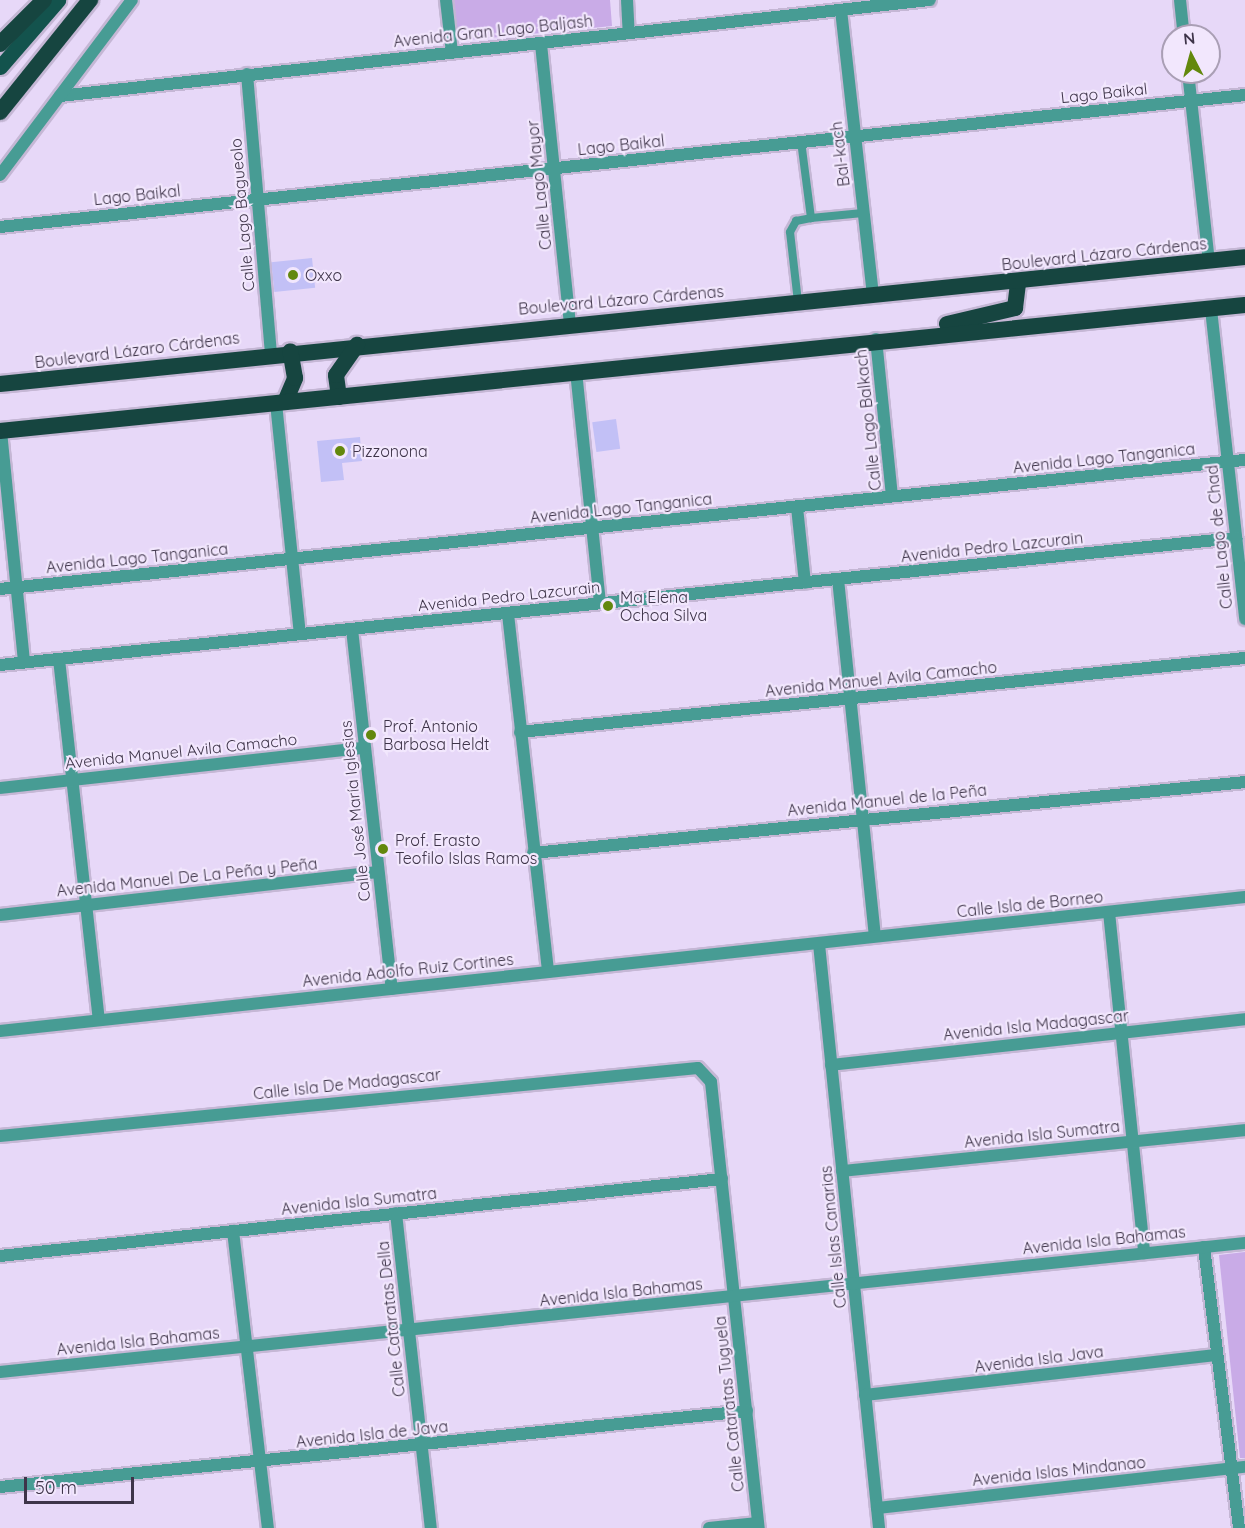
<!DOCTYPE html>
<html>
<head>
<meta charset="utf-8">
<style>
	body { margin:0 }
	#map { position:relative; width:1245px; height:1528px; overflow:hidden; background:#e7d8f8; font-family:Quicksand,sans-serif }
	div>[style] { position:absolute }
	.green>* { inset:0; background:#c9abe7 }
	.building>* { inset:0; background:#c2c0f6; transform-origin:0 0 }
	.roads { filter:drop-shadow(2px 0 #c5b7d5) drop-shadow(-2px 0 #c5b7d5) drop-shadow(0 2px #c5b7d5) drop-shadow(0 -2px #c5b7d5) }
	.service>* { height:8px; margin:-4px; padding:0 4px; transform-origin:4px; border-radius:4px; background:#479c94 }
	.minor>* { height:12px; margin:-6px; padding:0 6px; transform-origin:6px; border-radius:6px; background:#479c94 }
	.primary>* { height:15px; margin:-7.5px; padding:0 7.5px; transform-origin:7.5px; border-radius:7.5px; background:#13534d }
	.trunk>* { height:16px; margin:-8px; padding:0 8px; transform-origin:8px; border-radius:8px; background:#164540 }
	.dots>* { width:16px; height:16px; translate:-50% -50%; box-sizing:border-box; border:3px solid #f2e7fd; border-radius:50% }
	span { translate:-50% -50%; white-space:nowrap; text-align:center; line-height:1.15; -webkit-text-stroke:4.5px #f2e7fd; paint-order:stroke }
	.street-label { font-size:16px; color:#3e3449 }
	.poi-label { font-size:16px; color:#3e3449 }
	.left { translate:0 -50%; text-align:left }
	.north { position:absolute; left:1161px; top:24px; width:60px; height:60px; box-sizing:border-box; background:#f2e7fd; border:2px solid #aa9fb5; border-radius:50%; rotate:354deg; font-size:16px; font-weight:700; line-height:24px; text-align:center; color:#3e3449 }
	.north::after { content:''; display:block; margin:auto; width:21px; height:27px; background:#63880d; clip-path:polygon(50% 0,100% 100%,50% 72%,0 100%) }
	.scale { position:absolute; left:24px; top:1477px; width:110px; height:27px; box-sizing:border-box; border:3px solid #3e3449; border-top:0; padding-left:8px; font-size:18px; line-height:21px; white-space:nowrap; color:#3e3449; -webkit-text-stroke:4px #f2e7fd; paint-order:stroke }
</style>
</head>
<body>
<div id="map">
	<div class="green">
		<div style="clip-path:polygon(454px 0,610px 0,612px 26px,458px 41px)"></div>
		<div style="clip-path:polygon(1245px 1252px,1245px 1458px,1240px 1458px,1219px 1255px)"></div>
	</div>
	<div class="building">
		<div style="left:312px;top:258px;width:30px;height:41px;rotate:84deg"></div>
		<div style="left:616px;top:419px;width:30px;height:24px;rotate:82deg"></div>
		<div style="clip-path:polygon(360px 437px,362px 461px,342px 463px,344px 480px,321px 482px,317px 441px)"></div>
	</div>
	<div class="roads">
		<div class="service">
			<div style="left:801px;top:141px;width:78px;rotate:82.6deg"></div>
			<div style="left:811px;top:218px;width:52px;rotate:-5.5deg"></div>
			<div style="left:798px;top:302px;width:70px;rotate:-96.5deg"></div>
			<div style="left:790px;top:232px;width:13px;rotate:-61deg"></div>
			<div style="left:796px;top:221px;width:15px;rotate:-11deg"></div>
		</div>
		<div class="minor">
			<div style="left:446px;top:0;width:53px;rotate:83.5deg"></div>
			<div style="left:627px;top:0;width:33px;rotate:87deg"></div>
			<div style="left:1180px;top:0;width:36px;rotate:84deg"></div>
			<div style="left:841px;top:10px;width:287px;rotate:83.6deg"></div>
			<div style="left:541px;top:44px;width:281px;rotate:84.1deg"></div>
			<div style="left:1188px;top:72px;width:190px;rotate:83.7deg"></div>
			<div style="left:247px;top:74px;width:280px;rotate:85.1deg"></div>
			<div style="left:60px;top:96px;width:875px;rotate:-6.3deg"></div>
			<div style="left:0;top:175px;width:219px;rotate:-53deg"></div>
			<div style="left:0;top:227px;width:1252px;rotate:-6.05deg"></div>
			<div style="left:1211px;top:309px;width:312px;rotate:83.7deg"></div>
			<div style="left:876px;top:339px;width:158px;rotate:84.2deg"></div>
			<div style="left:576px;top:371px;width:233px;rotate:84.1deg"></div>
			<div style="left:276px;top:403px;width:232px;rotate:84.1deg"></div>
			<div style="left:1px;top:431px;width:232px;rotate:84.3deg"></div>
			<div style="left:797px;top:507px;width:76px;rotate:84deg"></div>
			<div style="left:838px;top:579px;width:359px;rotate:84.1deg"></div>
			<div style="left:0;top:589px;width:1252px;rotate:-5.92deg"></div>
			<div style="left:508px;top:614px;width:360px;rotate:83.6deg"></div>
			<div style="left:352px;top:629px;width:362px;rotate:83.7deg"></div>
			<div style="left:59px;top:659px;width:363px;rotate:83.7deg"></div>
			<div style="left:0;top:665px;width:1243px;rotate:-5.87deg"></div>
			<div style="left:520px;top:732px;width:729px;rotate:-5.83deg"></div>
			<div style="left:0;top:788px;width:367px;rotate:-6.3deg"></div>
			<div style="left:533px;top:853px;width:716px;rotate:-5.69deg"></div>
			<div style="left:1109px;top:912px;width:343px;rotate:84.1deg"></div>
			<div style="left:0;top:915px;width:380px;rotate:-6.5deg"></div>
			<div style="left:819px;top:944px;width:587px;rotate:84.13deg"></div>
			<div style="left:0;top:1031px;width:1252px;rotate:-6.14deg"></div>
			<div style="left:831px;top:1065px;width:417px;rotate:-6.3deg"></div>
			<div style="left:0;top:1136px;width:701px;rotate:-5.56deg"></div>
			<div style="left:698px;top:1068px;width:19px;rotate:47deg"></div>
			<div style="left:711px;top:1082px;width:449px;rotate:83.9deg"></div>
			<div style="left:842px;top:1171px;width:405px;rotate:-5.8deg"></div>
			<div style="left:396px;top:1213px;width:317px;rotate:83.7deg"></div>
			<div style="left:233px;top:1231px;width:299px;rotate:83.3deg"></div>
			<div style="left:1204px;top:1247px;width:283px;rotate:82.9deg"></div>
			<div style="left:0;top:1256px;width:726px;rotate:-6.09deg"></div>
			<div style="left:0;top:1372px;width:1252px;rotate:-5.92deg"></div>
			<div style="left:865px;top:1395px;width:353px;rotate:-6.5deg"></div>
			<div style="left:0;top:1487px;width:751px;rotate:-5.81deg"></div>
			<div style="left:877px;top:1508px;width:370px;rotate:-6.4deg"></div>
			<div style="left:709px;top:1528px;width:49px;rotate:-5.8deg"></div>
		</div>
		<div class="primary">
			<div style="left:0;top:67px;width:89px;rotate:-49.1deg"></div>
		</div>
		<div class="trunk">
			<div style="left:0;top:44px;width:62px;rotate:-45deg"></div>
			<div style="left:0;top:112px;width:144px;rotate:-51.2deg"></div>
			<div style="left:947px;top:324px;width:70px;rotate:-13.2deg"></div>
			<div style="left:1015px;top:308px;width:26px;rotate:-83deg"></div>
			<div style="left:0;top:384px;width:1251px;rotate:-5.82deg"></div>
			<div style="left:339px;top:397px;width:22px;rotate:-98deg"></div>
			<div style="left:336px;top:375px;width:37px;rotate:-55deg"></div>
			<div style="left:285px;top:402px;width:26px;rotate:-67deg"></div>
			<div style="left:295px;top:378px;width:27px;rotate:-100deg"></div>
			<div style="left:0;top:431px;width:1251px;rotate:-5.78deg"></div>
		</div>
	</div>
	<div class="dots">
		<div style="left:293px;top:275px;background:#63880d"></div>
		<div style="left:340px;top:451px;background:#63880d"></div>
		<div style="left:608px;top:606px;background:#63880d"></div>
		<div style="left:371px;top:735px;background:#63880d"></div>
		<div style="left:383px;top:849px;background:#63880d"></div>
	</div>
	<div class="street-label">
		<span style="left:493px;top:31px;rotate:-6deg">Avenida Gran Lago Baljash</span>
		<span style="left:1104px;top:93px;rotate:-6deg">Lago Baikal</span>
		<span style="left:621px;top:145px;rotate:-6deg">Lago Baikal</span>
		<span style="left:840px;top:154px;rotate:-97deg">Bal-kach</span>
		<span style="left:539px;top:185px;rotate:-96deg">Calle Lago Mayor</span>
		<span style="left:137px;top:195px;rotate:-6deg">Lago Baikal</span>
		<span style="left:242px;top:215px;rotate:-95deg">Calle Lago Bagueolo</span>
		<span style="left:1104px;top:254px;rotate:-6deg">Boulevard Lázaro Cárdenas</span>
		<span style="left:621px;top:300px;rotate:-5deg">Boulevard Lázaro Cárdenas</span>
		<span style="left:137px;top:350px;rotate:-7deg">Boulevard Lázaro Cárdenas</span>
		<span style="left:868px;top:420px;rotate:-96deg">Calle Lago Balkach</span>
		<span style="left:1104px;top:458px;rotate:-6deg">Avenida Lago Tanganica</span>
		<span style="left:621px;top:508px;rotate:-6deg">Avenida Lago Tanganica</span>
		<span style="left:1219px;top:537px;rotate:-96deg">Calle Lago de Chad</span>
		<span style="left:992px;top:547px;rotate:-6deg">Avenida Pedro Lazcurain</span>
		<span style="left:137px;top:558px;rotate:-6deg">Avenida Lago Tanganica</span>
		<span style="left:509px;top:596px;rotate:-6deg">Avenida Pedro Lazcurain</span>
		<span style="left:881px;top:679px;rotate:-6deg">Avenida Manuel Avila Camacho</span>
		<span style="left:181px;top:751px;rotate:-6deg">Avenida Manuel Avila Camacho</span>
		<span style="left:887px;top:800px;rotate:-6deg">Avenida Manuel de la Peña</span>
		<span style="left:355px;top:811px;rotate:-96deg">Calle José María Iglesias</span>
		<span style="left:187px;top:877px;rotate:-6deg">Avenida Manuel De La Peña y Peña</span>
		<span style="left:1030px;top:904px;rotate:-6deg">Calle Isla de Borneo</span>
		<span style="left:408px;top:970px;rotate:-6deg">Avenida Adolfo Ruiz Cortines</span>
		<span style="left:1036px;top:1025px;rotate:-6deg">Avenida Isla Madagascar</span>
		<span style="left:347px;top:1084px;rotate:-6deg">Calle Isla De Madagascar</span>
		<span style="left:1042px;top:1134px;rotate:-6deg">Avenida Isla Sumatra</span>
		<span style="left:359px;top:1201px;rotate:-6deg">Avenida Isla Sumatra</span>
		<span style="left:833px;top:1237px;rotate:-96deg">Calle Islas Canarias</span>
		<span style="left:1104px;top:1240px;rotate:-6deg">Avenida Isla Bahamas</span>
		<span style="left:621px;top:1292px;rotate:-6deg">Avenida Isla Bahamas</span>
		<span style="left:391px;top:1319px;rotate:-96deg">Calle Cataratas Della</span>
		<span style="left:138px;top:1341px;rotate:-6deg">Avenida Isla Bahamas</span>
		<span style="left:1039px;top:1359px;rotate:-7deg">Avenida Isla Java</span>
		<span style="left:729px;top:1404px;rotate:-96deg">Calle Cataratas Tuguela</span>
		<span style="left:372px;top:1434px;rotate:-6deg">Avenida Isla de Java</span>
		<span style="left:1059px;top:1471px;rotate:-6deg">Avenida Islas Mindanao</span>
	</div>
	<div class="poi-label">
		<span class="left" style="left:305px;top:275px">Oxxo</span>
		<span class="left" style="left:352px;top:451px">Pizzonona</span>
		<span class="left" style="left:620px;top:606px">Ma Elena<br>Ochoa Silva</span>
		<span class="left" style="left:383px;top:735px">Prof. Antonio<br>Barbosa Heldt</span>
		<span class="left" style="left:395px;top:849px">Prof. Erasto<br>Teofilo Islas Ramos</span>
	</div>
	<div class="north">N</div>
	<div class="scale">50 m</div>
</div>
</body>
</html>
